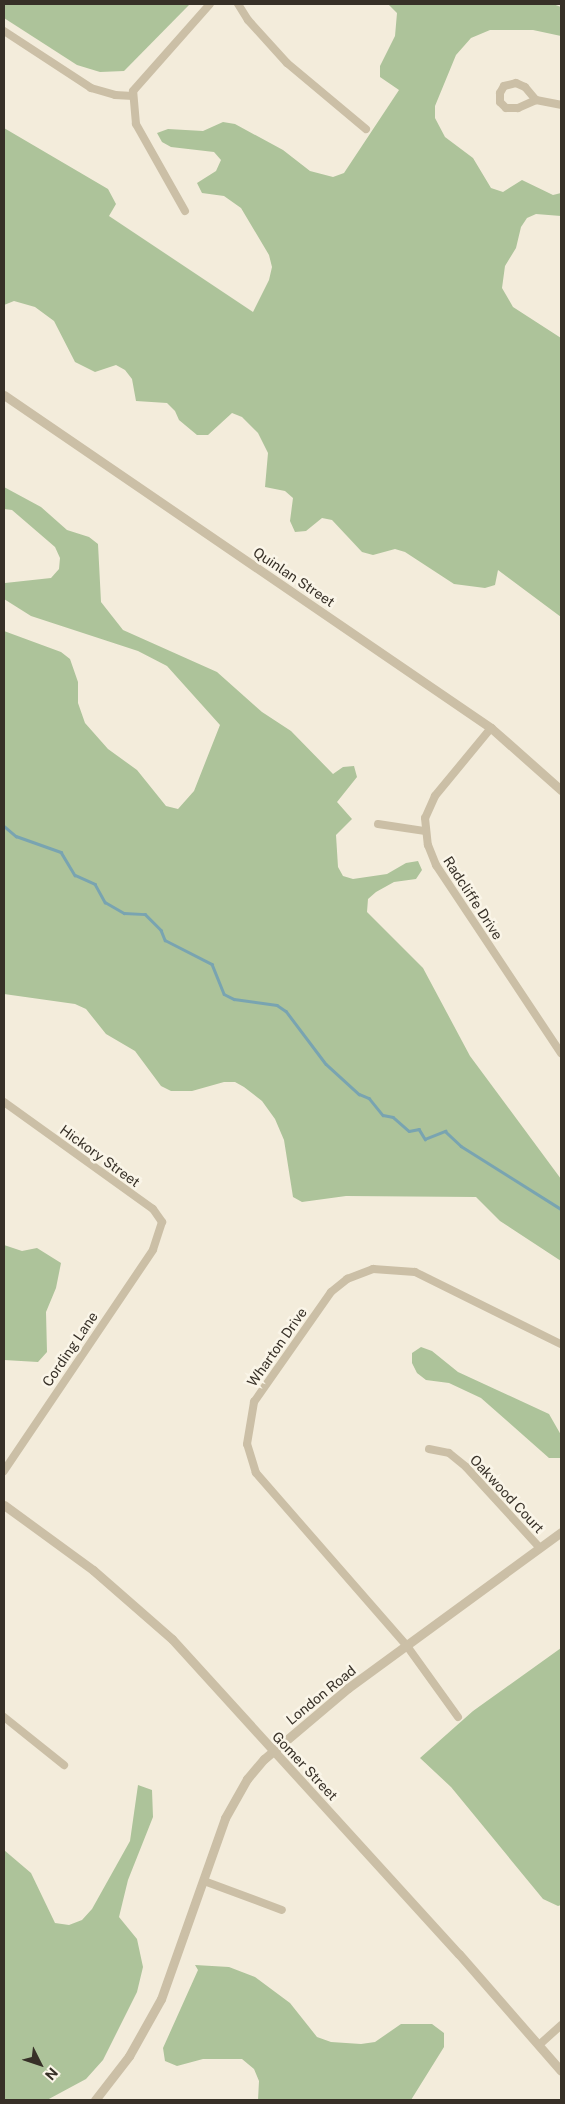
<!DOCTYPE html>
<html>
<head>
<meta charset="utf-8">
<style>
	body { margin:0 }
	#map { position:relative; width:565px; height:2104px; overflow:hidden; background:#f3ecdb; font-family:"Public Sans",sans-serif }
	div>[style] { position:absolute }
	.green>* { inset:0; background:#adc39a }
	.stream>* { height:2.5px; margin:-1.25px; padding:0 1.25px; transform-origin:1.25px; border-radius:1.25px; background:#79a4b1 }
	.minor>* { height:8px; margin:-4px; padding:0 4px; transform-origin:4px; border-radius:4px; background:#cbbfa6 }
	.tertiary>* { height:9px; margin:-4.5px; padding:0 4.5px; transform-origin:4.5px; border-radius:4.5px; background:#cbbfa6 }
	span { translate:-50% -50%; white-space:nowrap; text-align:center; line-height:1.15; -webkit-text-stroke:5px #faf5e8; paint-order:stroke }
	.street-label { font-size:14px; color:#373027 }
	.frame { position:absolute; inset:0; border:5px solid #373027; pointer-events:none }
	.north { position:absolute; left:15px; top:2039px; width:50px; height:50px; -webkit-text-stroke:4px #faf5e8; paint-order:stroke; rotate:131deg; font-size:14px; font-weight:700; line-height:20px; text-align:center; color:#373027 }
	.north::after { content:''; display:block; margin:auto; width:18px; height:22px; background:#373027; clip-path:polygon(50% 0,100% 100%,50% 72%,0 100%) }
</style>
</head>
<body>
<div id="map">
	<div class="green">
		<div style="clip-path:polygon(4px 4px,190px 4px,124px 71px,100px 72px,77px 65px,4px 18px)"></div>
		<div style="clip-path:polygon(388px 4px,553px 4px,561px 7px,561px 36px,533px 30px,490px 30px,471px 38px,456px 55px,435px 106px,435px 118px,445px 137px,473px 158px,491px 188px,503px 192px,522px 180px,553px 195px,561px 193px,561px 216px,536px 214px,527px 218px,521px 227px,516px 248px,505px 266px,502px 288px,513px 307px,561px 338px,561px 617px,498px 570px,495px 585px,485px 588px,454px 584px,405px 552px,395px 549px,373px 555px,362px 552px,332px 520px,322px 518px,306px 531px,295px 532px,290px 521px,293px 498px,285px 491px,265px 487px,268px 453px,258px 433px,242px 417px,232px 413px,208px 435px,197px 435px,179px 420px,175px 411px,167px 403px,136px 401px,132px 379px,125px 370px,116px 365px,95px 372px,75px 362px,54px 321px,35px 307px,14px 301px,4px 305px,4px 128px,108px 189px,116px 204px,109px 216px,253px 312px,269px 280px,272px 267px,269px 255px,241px 208px,224px 196px,202px 193px,197px 183px,216px 171px,221px 160px,214px 152px,171px 147px,162px 142px,157px 133px,168px 129px,203px 131px,223px 122px,235px 124px,283px 150px,310px 171px,333px 177px,344px 173px,399px 90px,380px 77px,380px 66px,395px 36px,397px 13px)"></div>
		<div style="clip-path:polygon(4px 487px,41px 507px,67px 530px,89px 537px,98px 544px,101px 602px,123px 630px,217px 672px,262px 712px,291px 731px,333px 774px,343px 767px,354px 766px,357px 777px,337px 802px,352px 819px,336px 835px,338px 867px,343px 876px,353px 879px,387px 874px,406px 863px,418px 861px,422px 870px,416px 879px,394px 882px,376px 892px,368px 899px,367px 912px,423px 968px,470px 1056px,561px 1179px,561px 1261px,500px 1221px,476px 1197px,346px 1196px,302px 1202px,293px 1197px,284px 1140px,275px 1119px,262px 1101px,244px 1087px,235px 1082px,224px 1082px,192px 1091px,171px 1091px,161px 1086px,135px 1051px,106px 1034px,86px 1009px,75px 1004px,4px 994px,4px 631px,61px 652px,70px 659px,78px 682px,78px 703px,85px 723px,108px 749px,137px 770px,166px 806px,178px 809px,194px 791px,220px 725px,167px 666px,138px 651px,31px 616px,4px 599px,5px 583px,51px 578px,59px 569px,60px 558px,55px 547px,12px 510px,4px 509px)"></div>
		<div style="clip-path:polygon(4px 1245px,22px 1251px,37px 1248px,61px 1263px,56px 1288px,46px 1312px,47px 1352px,38px 1362px,4px 1360px)"></div>
		<div style="clip-path:polygon(421px 1347px,432px 1351px,458px 1372px,549px 1414px,561px 1435px,561px 1458px,549px 1458px,481px 1398px,449px 1383px,426px 1380px,417px 1373px,412px 1363px,412px 1353px)"></div>
		<div style="clip-path:polygon(561px 1648px,561px 1905px,558px 1906px,543px 1899px,451px 1787px,420px 1758px,473px 1711px)"></div>
		<div style="clip-path:polygon(138px 1785px,152px 1790px,153px 1817px,128px 1880px,119px 1917px,137px 1939px,143px 1967px,137px 1992px,103px 2060px,86px 2079px,47px 2100px,4px 2100px,4px 1850px,31px 1873px,55px 1923px,69px 1925px,82px 1920px,92px 1909px,130px 1841px)"></div>
		<div style="clip-path:polygon(195px 1965px,229px 1967px,255px 1977px,290px 2003px,317px 2037px,331px 2042px,361px 2044px,375px 2042px,401px 2024px,432px 2024px,444px 2033px,444px 2047px,411px 2100px,258px 2100px,259px 2081px,254px 2069px,242px 2059px,203px 2059px,177px 2066px,165px 2061px,163px 2048px,198px 1970px)"></div>
	</div>
	<div class="stream">
		<div style="left:4px;top:826px;width:16px;rotate:40deg"></div>
		<div style="left:16px;top:836px;width:48px;rotate:19.6deg"></div>
		<div style="left:61px;top:852px;width:27px;rotate:59deg"></div>
		<div style="left:75px;top:875px;width:22px;rotate:24deg"></div>
		<div style="left:95px;top:884px;width:21px;rotate:61deg"></div>
		<div style="left:105px;top:902px;width:22px;rotate:30deg"></div>
		<div style="left:124px;top:913px;width:21px;rotate:3deg"></div>
		<div style="left:145px;top:914px;width:23px;rotate:45deg"></div>
		<div style="left:161px;top:930px;width:11px;rotate:68deg"></div>
		<div style="left:165px;top:940px;width:53px;rotate:27.1deg"></div>
		<div style="left:212px;top:964px;width:32px;rotate:68deg"></div>
		<div style="left:224px;top:994px;width:11px;rotate:27deg"></div>
		<div style="left:234px;top:999px;width:43px;rotate:7.9deg"></div>
		<div style="left:277px;top:1005px;width:11px;rotate:34deg"></div>
		<div style="left:286px;top:1011px;width:66px;rotate:53deg"></div>
		<div style="left:326px;top:1064px;width:45px;rotate:42.3deg"></div>
		<div style="left:359px;top:1094px;width:11px;rotate:22deg"></div>
		<div style="left:369px;top:1098px;width:22px;rotate:51deg"></div>
		<div style="left:383px;top:1115px;width:10px;rotate:11deg"></div>
		<div style="left:393px;top:1117px;width:21px;rotate:41deg"></div>
		<div style="left:409px;top:1131px;width:10px;rotate:-11deg"></div>
		<div style="left:419px;top:1129px;width:12px;rotate:59deg"></div>
		<div style="left:425px;top:1139px;width:22px;rotate:-22deg"></div>
		<div style="left:445px;top:1131px;width:22px;rotate:43deg"></div>
		<div style="left:461px;top:1146px;width:118px;rotate:32.2deg"></div>
	</div>
	<div class="minor">
		<div style="left:238px;top:4px;width:19px;rotate:58deg"></div>
		<div style="left:248px;top:20px;width:58px;rotate:47.8deg"></div>
		<div style="left:287px;top:63px;width:103px;rotate:39.9deg"></div>
		<div style="left:4px;top:31px;width:104px;rotate:33.2deg"></div>
		<div style="left:91px;top:88px;width:25px;rotate:16deg"></div>
		<div style="left:115px;top:95px;width:18px;rotate:3deg"></div>
		<div style="left:516px;top:83px;width:10px;rotate:24deg"></div>
		<div style="left:525px;top:87px;width:17px;rotate:50deg"></div>
		<div style="left:536px;top:100px;width:20px;rotate:156deg"></div>
		<div style="left:518px;top:108px;width:12px;rotate:180deg"></div>
		<div style="left:506px;top:108px;width:8px;rotate:-135deg"></div>
		<div style="left:500px;top:102px;width:9px;rotate:-90deg"></div>
		<div style="left:500px;top:93px;width:8px;rotate:-60deg"></div>
		<div style="left:504px;top:86px;width:12px;rotate:-14deg"></div>
		<div style="left:536px;top:100px;width:25px;rotate:11deg"></div>
		<div style="left:185px;top:211px;width:100px;rotate:-119.4deg"></div>
		<div style="left:136px;top:124px;width:33px;rotate:-95deg"></div>
		<div style="left:133px;top:91px;width:116px;rotate:-48.5deg"></div>
		<div style="left:491px;top:728px;width:88px;rotate:129.5deg"></div>
		<div style="left:435px;top:796px;width:24px;rotate:114deg"></div>
		<div style="left:425px;top:818px;width:27px;rotate:84deg"></div>
		<div style="left:428px;top:845px;width:22px;rotate:68deg"></div>
		<div style="left:436px;top:865px;width:226px;rotate:56.4deg"></div>
		<div style="left:378px;top:824px;width:48px;rotate:8.5deg"></div>
		<div style="left:4px;top:1102px;width:183px;rotate:35.7deg"></div>
		<div style="left:153px;top:1209px;width:16px;rotate:55deg"></div>
		<div style="left:162px;top:1222px;width:29px;rotate:108deg"></div>
		<div style="left:153px;top:1250px;width:267px;rotate:124deg"></div>
		<div style="left:429px;top:1449px;width:20px;rotate:11deg"></div>
		<div style="left:449px;top:1453px;width:22px;rotate:39deg"></div>
		<div style="left:466px;top:1467px;width:108px;rotate:47.6deg"></div>
		<div style="left:4px;top:1717px;width:77px;rotate:38.7deg"></div>
		<div style="left:458px;top:1717px;width:87px;rotate:-125.7deg"></div>
		<div style="left:407px;top:1646px;width:230px;rotate:-131.1deg"></div>
		<div style="left:256px;top:1473px;width:30px;rotate:-107deg"></div>
		<div style="left:247px;top:1444px;width:43px;rotate:-80.5deg"></div>
		<div style="left:254px;top:1402px;width:134px;rotate:-55deg"></div>
		<div style="left:331px;top:1292px;width:21px;rotate:-39deg"></div>
		<div style="left:347px;top:1279px;width:28px;rotate:-21deg"></div>
		<div style="left:373px;top:1269px;width:42px;rotate:4.1deg"></div>
		<div style="left:415px;top:1272px;width:163px;rotate:26.3deg"></div>
		<div style="left:204px;top:1881px;width:83px;rotate:20.4deg"></div>
		<div style="left:539px;top:2045px;width:30px;rotate:-42deg"></div>
	</div>
	<div class="tertiary">
		<div style="left:4px;top:395px;width:590px;rotate:34.36deg"></div>
		<div style="left:491px;top:728px;width:94px;rotate:41.5deg"></div>
		<div style="left:4px;top:1505px;width:110px;rotate:36.1deg"></div>
		<div style="left:93px;top:1570px;width:105px;rotate:41.1deg"></div>
		<div style="left:172px;top:1639px;width:426px;rotate:47.7deg"></div>
		<div style="left:459px;top:1954px;width:155px;rotate:48.9deg"></div>
		<div style="left:95px;top:2100px;width:56px;rotate:-52.3deg"></div>
		<div style="left:129px;top:2056px;width:65px;rotate:-60.7deg"></div>
		<div style="left:161px;top:1999px;width:192px;rotate:-70.5deg"></div>
		<div style="left:225px;top:1818px;width:45px;rotate:-60.6deg"></div>
		<div style="left:247px;top:1779px;width:26px;rotate:-50deg"></div>
		<div style="left:264px;top:1759px;width:110px;rotate:-40.2deg"></div>
		<div style="left:348px;top:1688px;width:264px;rotate:-36.2deg"></div>
	</div>
	<div class="street-label">
		<span style="left:294px;top:577px;rotate:34deg">Quinlan Street</span>
		<span style="left:473px;top:898px;rotate:57deg">Radcliffe Drive</span>
		<span style="left:100px;top:1156px;rotate:36deg">Hickory Street</span>
		<span style="left:277px;top:1347px;rotate:-55deg">Wharton Drive</span>
		<span style="left:70px;top:1349px;rotate:-56deg">Cording Lane</span>
		<span style="left:507px;top:1494px;rotate:47deg">Oakwood Court</span>
		<span style="left:321px;top:1695px;rotate:-39deg">London Road</span>
		<span style="left:305px;top:1766px;rotate:47deg">Gomer Street</span>
	</div>
	<div class="frame"></div>
	<div class="north">N</div>
</div>
</body>
</html>
